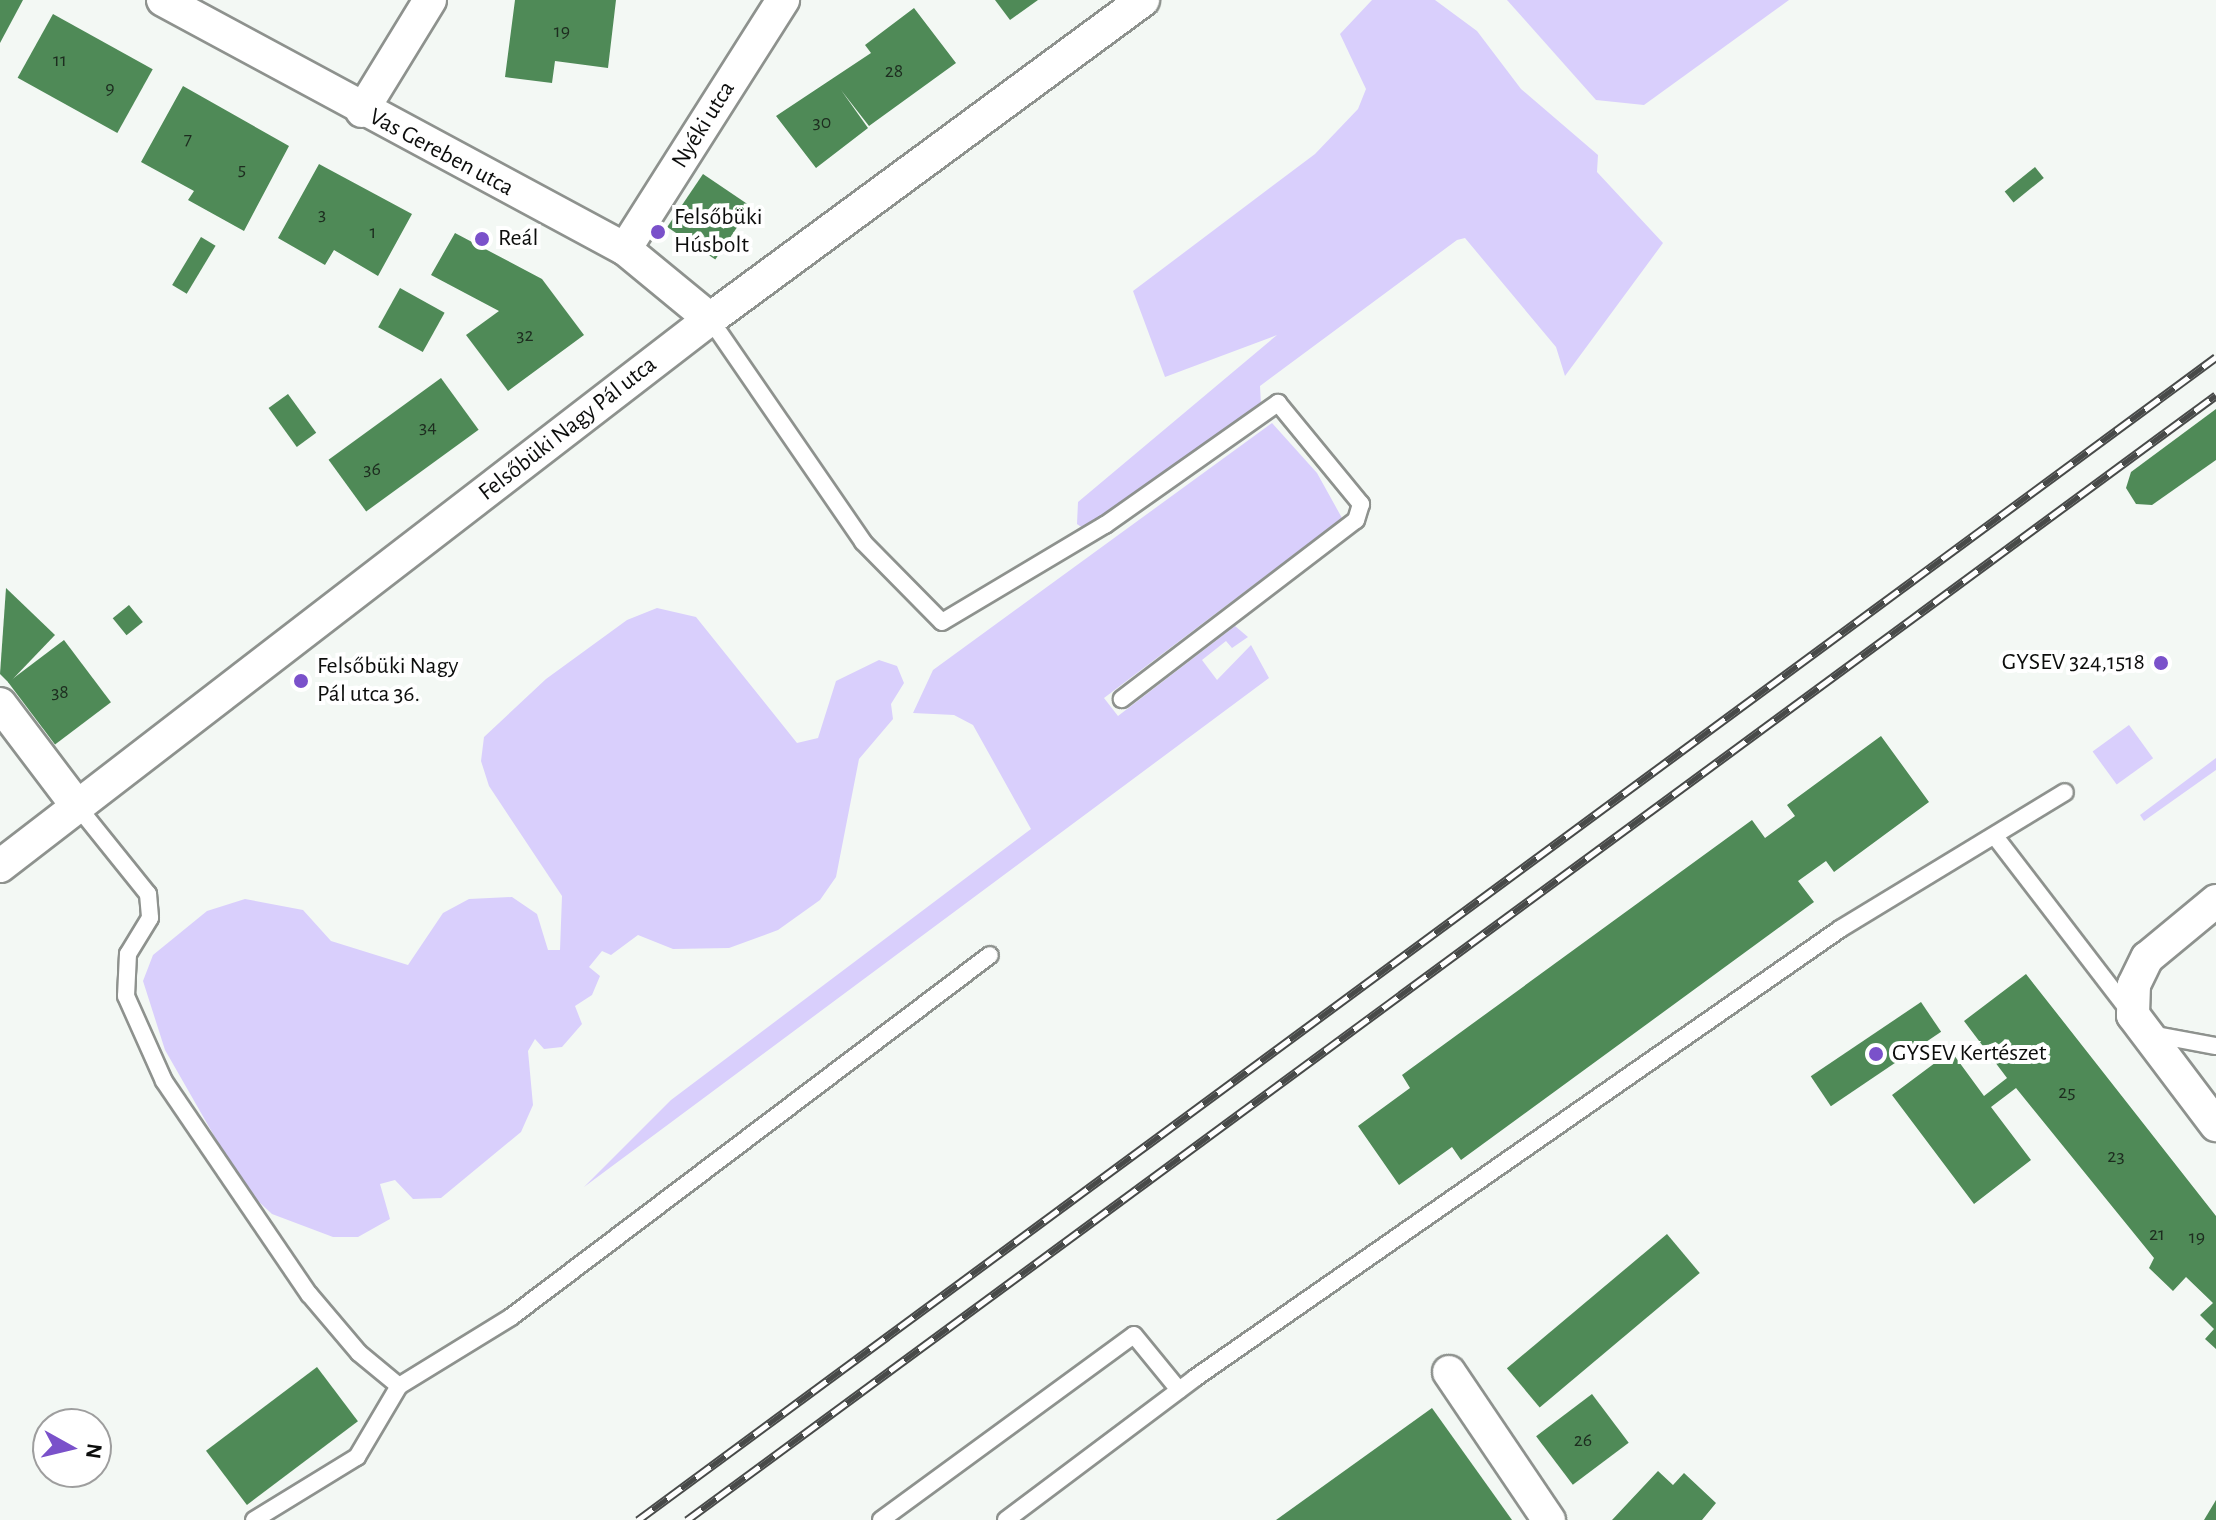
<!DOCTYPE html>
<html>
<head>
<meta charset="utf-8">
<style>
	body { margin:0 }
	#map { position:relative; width:2216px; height:1520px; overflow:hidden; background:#f3f8f4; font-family:"Alegreya Sans",sans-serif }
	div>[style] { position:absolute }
	.green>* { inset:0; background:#d9cffc; transform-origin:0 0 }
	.building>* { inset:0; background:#4f8a57; transform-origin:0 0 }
	.roads { filter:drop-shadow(2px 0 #8e928e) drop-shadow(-2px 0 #8e928e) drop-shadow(0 2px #8e928e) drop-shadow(0 -2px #8e928e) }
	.lane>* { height:16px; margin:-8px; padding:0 8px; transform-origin:8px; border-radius:8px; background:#fff }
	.street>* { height:32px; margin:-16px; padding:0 16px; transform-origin:16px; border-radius:16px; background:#fff }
	.rail>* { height:9px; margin-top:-4.5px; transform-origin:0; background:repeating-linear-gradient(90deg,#fff 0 18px,#484a49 0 36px); box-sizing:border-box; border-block:2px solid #484a49 }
	.dots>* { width:22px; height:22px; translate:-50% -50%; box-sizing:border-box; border:4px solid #fff; border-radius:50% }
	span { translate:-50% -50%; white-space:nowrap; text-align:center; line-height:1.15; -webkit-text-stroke:8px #fff; paint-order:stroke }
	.number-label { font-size:20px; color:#1d2c1f }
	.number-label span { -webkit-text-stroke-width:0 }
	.street-label { font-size:24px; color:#0c0d0c }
	.poi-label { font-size:24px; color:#0c0d0c }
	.left { translate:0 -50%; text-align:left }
	.right { translate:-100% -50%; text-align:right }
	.north { position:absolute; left:32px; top:1408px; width:80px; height:80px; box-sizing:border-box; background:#fff; border:2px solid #9e9e9e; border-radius:50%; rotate:98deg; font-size:22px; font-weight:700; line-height:32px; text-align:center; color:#0c0d0c }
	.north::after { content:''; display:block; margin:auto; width:28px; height:36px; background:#7a51ca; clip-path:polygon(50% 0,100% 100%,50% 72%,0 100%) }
</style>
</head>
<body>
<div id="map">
	<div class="green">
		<div style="clip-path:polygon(1372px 0,1435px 0,1477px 31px,1521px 89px,1598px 155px,1597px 172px,1663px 243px,1565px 376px,1556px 347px,1465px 238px,1457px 240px,1260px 386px,1261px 404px,1090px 533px,1077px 524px,1078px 502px,1277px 335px,1165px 377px,1133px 291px,1315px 154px,1358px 109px,1366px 89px,1340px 34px)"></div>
		<div style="clip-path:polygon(1507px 0,1789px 0,1644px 105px,1596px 100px)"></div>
		<div style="clip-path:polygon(1272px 423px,1317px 473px,1342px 518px,1104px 698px,1118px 716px,1235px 626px,1248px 637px,1232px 648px,1226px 641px,1202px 660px,1217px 680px,1251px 645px,1269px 678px,584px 1187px,671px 1100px,1031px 829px,973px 725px,954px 715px,913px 713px,933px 670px)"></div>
		<div style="clip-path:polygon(657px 608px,696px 617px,797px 743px,818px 738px,836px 681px,879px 660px,897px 666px,904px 683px,891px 704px,893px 719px,859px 759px,836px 877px,820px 900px,778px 930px,729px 948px,673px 949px,638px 935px,611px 955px,602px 951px,589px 967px,600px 976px,592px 995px,575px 1006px,582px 1024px,562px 1047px,544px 1049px,535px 1039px,528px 1051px,533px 1105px,521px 1132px,441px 1198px,413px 1199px,395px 1180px,380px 1184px,390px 1219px,358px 1237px,333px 1237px,272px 1214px,244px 1188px,165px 1050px,143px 981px,153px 955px,207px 911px,245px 899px,303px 910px,331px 941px,408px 965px,443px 913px,469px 899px,512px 897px,537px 914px,548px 950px,560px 950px,562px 896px,489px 786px,481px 761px,484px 737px,546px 679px,627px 620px)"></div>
		<div style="left:2129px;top:725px;width:41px;height:45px;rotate:54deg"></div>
		<div style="clip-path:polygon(2216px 758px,2216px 770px,2144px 821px,2140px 815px)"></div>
	</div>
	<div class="building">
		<div style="clip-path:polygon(0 0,23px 0,0 43px)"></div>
		<div style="clip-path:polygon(515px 0,616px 0,608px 68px,555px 61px,552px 83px,505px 77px)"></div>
		<div style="clip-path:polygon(995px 0,1038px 0,1010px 20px)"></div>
		<div style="clip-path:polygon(914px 8px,956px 63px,869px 126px,841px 90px,868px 128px,816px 168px,776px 116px,871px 53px,865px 45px)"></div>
		<div style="left:53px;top:14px;width:114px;height:73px;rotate:29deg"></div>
		<div style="clip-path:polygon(183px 86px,289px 146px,244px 231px,188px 200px,194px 191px,141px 162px)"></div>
		<div style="clip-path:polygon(319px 164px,412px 214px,378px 276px,334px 250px,325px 265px,278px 238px)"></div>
		<div style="left:2035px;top:167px;width:14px;height:39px;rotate:51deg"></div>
		<div style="left:703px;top:174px;width:58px;height:64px;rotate:34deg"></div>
		<div style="clip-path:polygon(455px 233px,542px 279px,584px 335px,508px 391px,466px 335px,499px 311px,431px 275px)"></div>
		<div style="left:201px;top:237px;width:17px;height:56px;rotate:31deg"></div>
		<div style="left:400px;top:288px;width:51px;height:45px;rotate:29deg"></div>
		<div style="left:441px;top:378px;width:64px;height:139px;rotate:54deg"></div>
		<div style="left:288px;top:394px;width:48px;height:24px;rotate:54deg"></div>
		<div style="clip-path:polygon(2216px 409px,2216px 460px,2152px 505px,2136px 504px,2126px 488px,2131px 472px)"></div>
		<div style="clip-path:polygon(6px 588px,55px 635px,9px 683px,0 674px)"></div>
		<div style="left:129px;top:605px;width:22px;height:21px;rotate:51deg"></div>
		<div style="left:64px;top:640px;width:78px;height:70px;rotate:53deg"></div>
		<div style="clip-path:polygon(1881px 736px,1929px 802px,1834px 872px,1826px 861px,1798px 881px,1814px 902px,1461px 1160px,1452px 1147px,1399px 1185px,1358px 1126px,1410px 1088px,1402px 1075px,1752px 820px,1765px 838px,1795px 816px,1787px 805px)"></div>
		<div style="clip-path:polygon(2026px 974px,2216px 1216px,2216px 1349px,2205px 1339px,2214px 1329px,2200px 1315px,2213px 1303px,2186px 1277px,2173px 1291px,2149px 1268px,2154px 1258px,2016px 1088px,1991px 1107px,2031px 1160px,1974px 1204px,1892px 1095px,1951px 1051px,1984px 1096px,2007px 1078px,1964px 1021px)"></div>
		<div style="left:1921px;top:1002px;width:36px;height:133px;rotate:56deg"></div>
		<div style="left:1667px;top:1234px;width:51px;height:209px;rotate:50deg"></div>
		<div style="left:317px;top:1367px;width:68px;height:139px;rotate:53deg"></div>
		<div style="left:1592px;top:1394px;width:61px;height:70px;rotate:53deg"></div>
		<div style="clip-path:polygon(1432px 1408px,1512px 1520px,1276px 1520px)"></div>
		<div style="clip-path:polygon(1658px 1471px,1673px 1485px,1684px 1473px,1716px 1503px,1702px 1520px,1612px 1520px)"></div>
		<div style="clip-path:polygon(2216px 1500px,2216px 1520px,2204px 1520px)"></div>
	</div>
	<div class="roads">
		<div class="lane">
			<div style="left:710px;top:319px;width:270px;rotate:55.5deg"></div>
			<div style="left:863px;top:542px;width:112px;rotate:45.4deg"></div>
			<div style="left:942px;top:622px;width:190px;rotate:-30.8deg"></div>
			<div style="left:1105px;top:525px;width:212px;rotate:-35.2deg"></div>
			<div style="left:1278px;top:403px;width:131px;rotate:50.6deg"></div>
			<div style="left:1361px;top:504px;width:17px;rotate:107deg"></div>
			<div style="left:1356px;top:520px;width:295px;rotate:142.6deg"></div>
			<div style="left:78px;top:807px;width:112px;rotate:51.2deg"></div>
			<div style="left:148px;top:894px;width:24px;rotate:85deg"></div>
			<div style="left:150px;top:918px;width:42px;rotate:121.4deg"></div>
			<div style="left:128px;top:954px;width:42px;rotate:92.7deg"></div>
			<div style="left:126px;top:996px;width:93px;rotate:65.9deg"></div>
			<div style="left:164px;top:1081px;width:258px;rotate:55.8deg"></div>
			<div style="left:309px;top:1294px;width:77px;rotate:49.7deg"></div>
			<div style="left:359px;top:1353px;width:52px;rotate:39.5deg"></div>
			<div style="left:399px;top:1386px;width:132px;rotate:-31.6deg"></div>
			<div style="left:511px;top:1317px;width:600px;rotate:-37.08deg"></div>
			<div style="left:1997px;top:839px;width:217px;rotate:52.5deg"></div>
			<div style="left:2151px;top:1034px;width:66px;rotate:10.5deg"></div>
			<div style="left:254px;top:1520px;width:121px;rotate:-31.5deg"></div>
			<div style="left:357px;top:1457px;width:82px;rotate:-59.4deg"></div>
			<div style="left:881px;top:1520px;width:313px;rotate:-36.2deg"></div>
			<div style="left:1134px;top:1335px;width:71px;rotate:50.7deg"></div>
			<div style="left:1006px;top:1520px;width:236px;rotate:-36.9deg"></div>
			<div style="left:1195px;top:1378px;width:786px;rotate:-34.84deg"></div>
			<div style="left:1840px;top:929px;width:263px;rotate:-31.3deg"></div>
		</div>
		<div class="street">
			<div style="left:163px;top:0;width:525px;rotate:28.32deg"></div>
			<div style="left:625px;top:249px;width:110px;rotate:39.5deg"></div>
			<div style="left:362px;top:111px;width:130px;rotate:-58.5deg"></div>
			<div style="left:625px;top:249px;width:295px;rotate:-57.6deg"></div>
			<div style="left:0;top:704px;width:129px;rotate:52.9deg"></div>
			<div style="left:0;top:866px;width:896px;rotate:-37.61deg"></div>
			<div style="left:710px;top:319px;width:538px;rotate:-36.38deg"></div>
			<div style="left:2216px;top:901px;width:89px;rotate:140.4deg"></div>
			<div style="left:2147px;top:958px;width:30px;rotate:116deg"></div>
			<div style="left:2134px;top:985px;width:30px;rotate:92deg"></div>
			<div style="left:2133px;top:1015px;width:138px;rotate:53deg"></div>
			<div style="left:1449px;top:1372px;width:179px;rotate:56deg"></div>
		</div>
	</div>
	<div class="rail">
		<div style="left:638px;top:1520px;width:1960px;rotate:-36.39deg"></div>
		<div style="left:687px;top:1520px;width:1898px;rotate:-36.34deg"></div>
	</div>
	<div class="dots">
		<div style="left:658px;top:232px;background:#7a51ca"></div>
		<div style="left:482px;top:239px;background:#7a51ca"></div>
		<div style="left:2161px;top:663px;background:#7a51ca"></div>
		<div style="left:301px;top:681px;background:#7a51ca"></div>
		<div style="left:1876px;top:1054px;background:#7a51ca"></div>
	</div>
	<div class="number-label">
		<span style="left:562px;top:31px">19</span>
		<span style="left:60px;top:60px">11</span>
		<span style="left:894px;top:71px">28</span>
		<span style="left:110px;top:88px">9</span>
		<span style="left:822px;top:122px">30</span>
		<span style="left:188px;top:139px">7</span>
		<span style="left:242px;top:169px">5</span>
		<span style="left:322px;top:214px">3</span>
		<span style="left:373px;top:232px">1</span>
		<span style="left:525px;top:335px">32</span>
		<span style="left:428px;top:427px">34</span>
		<span style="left:372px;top:469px">36</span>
		<span style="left:60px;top:692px">38</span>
		<span style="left:2067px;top:1092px">25</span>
		<span style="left:2116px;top:1156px">23</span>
		<span style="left:2157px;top:1234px">21</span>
		<span style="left:2197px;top:1237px">19</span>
		<span style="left:1583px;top:1440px">26</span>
	</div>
	<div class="street-label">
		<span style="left:704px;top:125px;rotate:-58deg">Nyéki utca</span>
		<span style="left:441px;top:153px;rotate:28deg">Vas Gereben utca</span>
		<span style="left:568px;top:429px;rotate:-38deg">Felsőbüki Nagy Pál utca</span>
	</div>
	<div class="poi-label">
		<span class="left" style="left:674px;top:232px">Felsőbüki<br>Húsbolt</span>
		<span class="left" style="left:498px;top:239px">Reál</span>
		<span class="right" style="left:2145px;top:663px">GYSEV 324,1518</span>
		<span class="left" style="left:317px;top:681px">Felsőbüki Nagy<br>Pál utca 36.</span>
		<span class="left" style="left:1892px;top:1054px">GYSEV Kertészet</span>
	</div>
	<div class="north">N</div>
</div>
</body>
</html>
